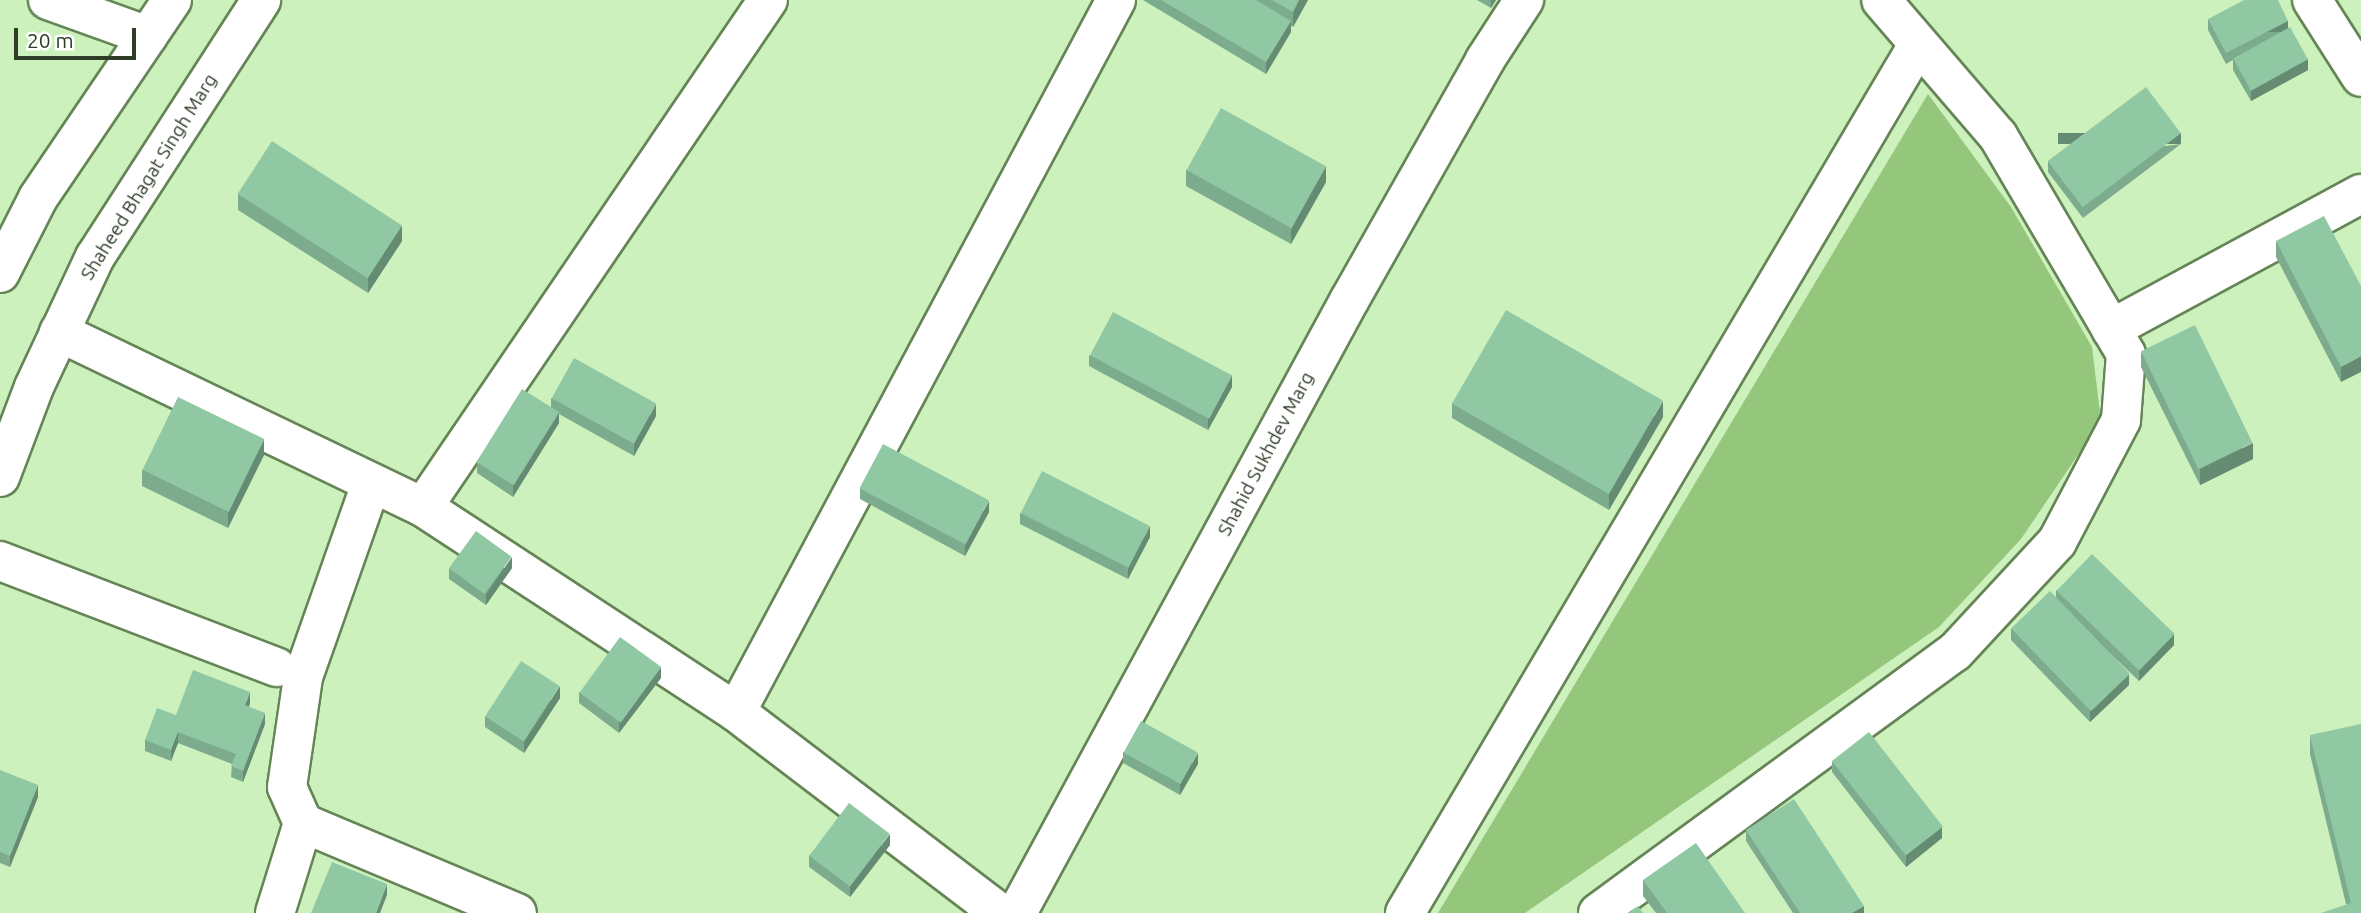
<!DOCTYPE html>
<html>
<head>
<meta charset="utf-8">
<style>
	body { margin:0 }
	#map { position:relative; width:2361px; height:913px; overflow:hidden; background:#cdf1bd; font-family:Ubuntu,sans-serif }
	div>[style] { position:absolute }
	.green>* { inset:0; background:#94c67b }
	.roads { filter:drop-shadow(2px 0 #658556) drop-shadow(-2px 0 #658556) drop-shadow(0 2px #658556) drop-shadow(0 -2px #658556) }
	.minor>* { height:38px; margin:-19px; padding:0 19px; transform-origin:19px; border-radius:19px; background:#fff }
	.tertiary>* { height:38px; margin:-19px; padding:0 19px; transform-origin:19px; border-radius:19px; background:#fff }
	.wall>* { inset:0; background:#7cac8d }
	.shaded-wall>* { inset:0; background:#658c73; transform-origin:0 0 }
	.building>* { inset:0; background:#90c8a4; transform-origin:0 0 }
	span { translate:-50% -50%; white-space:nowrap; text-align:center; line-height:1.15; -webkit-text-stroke:5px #fff; paint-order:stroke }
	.street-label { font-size:19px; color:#2e3c28 }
	.scale { position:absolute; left:14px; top:28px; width:122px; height:32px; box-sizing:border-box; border:4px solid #2e3c28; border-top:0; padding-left:9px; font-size:21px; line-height:24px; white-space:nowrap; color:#2e3c28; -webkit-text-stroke:5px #fff; paint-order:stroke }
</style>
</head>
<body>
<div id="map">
	<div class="green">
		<div style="clip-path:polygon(1928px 94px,2011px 207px,2092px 347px,2101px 421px,2021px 539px,1939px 627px,1525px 913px,1438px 913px)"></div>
	</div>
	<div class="roads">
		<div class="minor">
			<div style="left:48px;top:0;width:106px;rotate:19.8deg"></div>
			<div style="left:2312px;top:0;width:91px;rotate:57.5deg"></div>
			<div style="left:2111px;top:329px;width:284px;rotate:-28.4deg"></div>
			<div style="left:59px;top:332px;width:404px;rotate:25.7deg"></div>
			<div style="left:423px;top:507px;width:374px;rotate:33.2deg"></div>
			<div style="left:736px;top:712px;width:332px;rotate:37.3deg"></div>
			<div style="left:423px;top:507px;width:613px;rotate:-55.77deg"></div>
			<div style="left:0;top:561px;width:296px;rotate:21deg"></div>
			<div style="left:736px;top:712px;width:807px;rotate:-61.91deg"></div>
			<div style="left:303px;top:823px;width:232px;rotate:22.8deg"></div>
			<div style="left:275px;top:913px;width:94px;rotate:-72.7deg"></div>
			<div style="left:303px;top:823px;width:39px;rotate:-114deg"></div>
			<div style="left:287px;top:787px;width:111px;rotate:-81.7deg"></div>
			<div style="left:303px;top:677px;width:205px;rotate:-70.6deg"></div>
			<div style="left:1017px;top:913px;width:698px;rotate:-61.53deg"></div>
			<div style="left:1350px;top:299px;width:274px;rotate:-60.5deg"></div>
			<div style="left:1485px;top:60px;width:72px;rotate:-57deg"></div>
			<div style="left:1405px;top:913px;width:1008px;rotate:-59.42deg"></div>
			<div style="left:1598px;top:913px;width:442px;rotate:-36.2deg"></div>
			<div style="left:1955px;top:652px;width:150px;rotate:-47.2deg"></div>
			<div style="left:2057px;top:542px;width:138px;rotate:-62.3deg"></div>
			<div style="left:2121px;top:420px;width:66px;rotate:-85.7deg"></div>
			<div style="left:2126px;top:354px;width:253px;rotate:-120.4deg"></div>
			<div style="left:1998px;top:136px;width:179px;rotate:-130.7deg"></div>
		</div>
		<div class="tertiary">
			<div style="left:0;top:273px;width:84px;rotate:-63.1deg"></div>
			<div style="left:38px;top:198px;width:239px;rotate:-55.9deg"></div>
			<div style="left:0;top:477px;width:96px;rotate:-69.3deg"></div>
			<div style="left:34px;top:387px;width:144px;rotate:-64.9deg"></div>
			<div style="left:95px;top:257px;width:306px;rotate:-57.1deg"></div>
		</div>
	</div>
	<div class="wall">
		<div style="clip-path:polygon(1143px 0,1308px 0,1293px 27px,1291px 26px,1291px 32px,1266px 74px)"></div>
		<div style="clip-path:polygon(1477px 0,1496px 0,1491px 8px)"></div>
		<div style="clip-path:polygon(2208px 19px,2288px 28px,2308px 70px,2251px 101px,2233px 70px,2233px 60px,2226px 64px,2208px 30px)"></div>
		<div style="clip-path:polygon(2181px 144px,2083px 218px,2048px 172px,2048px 161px)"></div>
		<div style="clip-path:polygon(1186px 170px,1326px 182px,1291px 244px,1186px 186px)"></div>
		<div style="clip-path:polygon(238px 194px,402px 241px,368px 293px,238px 210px)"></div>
		<div style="clip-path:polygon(2276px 241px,2361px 286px,2341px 382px,2276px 257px)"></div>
		<div style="clip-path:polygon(2141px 352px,2253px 459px,2200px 485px,2141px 367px)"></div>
		<div style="clip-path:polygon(1089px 355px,1232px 387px,1208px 430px,1089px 366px)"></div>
		<div style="clip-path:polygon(551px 398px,656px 416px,634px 456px,559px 414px,559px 423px,513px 497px,477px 473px,477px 462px,551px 407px)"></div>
		<div style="clip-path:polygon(1452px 403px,1663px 417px,1609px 510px,1452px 418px)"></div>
		<div style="clip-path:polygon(264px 455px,228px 528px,142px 486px,142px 470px)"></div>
		<div style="clip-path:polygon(860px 488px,989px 512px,965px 556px,860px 499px)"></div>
		<div style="clip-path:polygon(1020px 513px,1150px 537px,1128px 579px,1020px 524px)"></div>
		<div style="clip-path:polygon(449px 568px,512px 568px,486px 605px,449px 579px)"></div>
		<div style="clip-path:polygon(2056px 590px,2174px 645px,2139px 681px,2097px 641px,2129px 685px,2090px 722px,2011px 640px,2011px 629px,2056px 598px)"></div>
		<div style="clip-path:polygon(661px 678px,619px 733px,579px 703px,579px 692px)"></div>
		<div style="clip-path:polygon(560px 698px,524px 753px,485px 727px,485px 716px)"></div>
		<div style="clip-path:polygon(250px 703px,249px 707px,265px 724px,243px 782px,231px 777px,232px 764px,178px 743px,171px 761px,145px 751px,145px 740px,176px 715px)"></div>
		<div style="clip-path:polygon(2310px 735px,2361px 913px,2346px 904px,2310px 754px)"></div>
		<div style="clip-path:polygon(1123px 752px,1198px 764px,1180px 795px,1123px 763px)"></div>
		<div style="clip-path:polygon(1832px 761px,1942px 838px,1906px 867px,1832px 772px)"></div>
		<div style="clip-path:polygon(0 770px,38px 797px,10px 867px,0 863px)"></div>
		<div style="clip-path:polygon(1746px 830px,1864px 913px,1793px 913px,1746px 841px)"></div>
		<div style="clip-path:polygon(890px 845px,850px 897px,809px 867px,809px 855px)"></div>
		<div style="clip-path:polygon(1643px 880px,1745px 913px,1656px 913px,1643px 896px)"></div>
	</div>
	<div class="shaded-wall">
		<div style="clip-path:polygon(1299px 0,1308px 0,1293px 27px,1293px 12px)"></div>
		<div style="clip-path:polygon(1491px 0,1496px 0,1491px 8px)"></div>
		<div style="clip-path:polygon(1291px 21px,1291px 32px,1266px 74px,1266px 62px)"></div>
		<div style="left:2288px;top:21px;width:11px;height:70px;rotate:90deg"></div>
		<div style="clip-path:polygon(2308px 59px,2308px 70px,2251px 101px,2251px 90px)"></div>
		<div style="left:2181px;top:133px;width:11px;height:123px;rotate:90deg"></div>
		<div style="clip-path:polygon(1326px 166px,1326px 182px,1291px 244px,1291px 229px)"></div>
		<div style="clip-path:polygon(402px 225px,402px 241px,368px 293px,368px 277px)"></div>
		<div style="clip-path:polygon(2361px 356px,2361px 372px,2341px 382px,2341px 367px)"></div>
		<div style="clip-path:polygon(1232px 375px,1232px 387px,1208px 430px,1208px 419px)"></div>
		<div style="clip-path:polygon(1663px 401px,1663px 417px,1609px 510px,1609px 494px)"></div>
		<div style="clip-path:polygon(656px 404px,656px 416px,634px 456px,634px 444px)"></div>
		<div style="clip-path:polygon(559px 412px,559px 423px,513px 497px,513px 485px)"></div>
		<div style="clip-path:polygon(264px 439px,264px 455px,228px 528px,228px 512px)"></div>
		<div style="clip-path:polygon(2253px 443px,2253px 459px,2200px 485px,2200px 469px)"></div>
		<div style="clip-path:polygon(989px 501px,989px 512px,965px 556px,965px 545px)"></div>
		<div style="clip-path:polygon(1150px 526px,1150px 537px,1128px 579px,1128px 568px)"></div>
		<div style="clip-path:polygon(512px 557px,512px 568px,486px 605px,486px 594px)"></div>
		<div style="clip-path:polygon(2174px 634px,2174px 645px,2139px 681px,2139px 670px)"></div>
		<div style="clip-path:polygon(661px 667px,661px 678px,619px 733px,619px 722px)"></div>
		<div style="clip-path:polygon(2129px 674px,2129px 685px,2090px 722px,2090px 711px)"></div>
		<div style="clip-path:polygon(560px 686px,560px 698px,524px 753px,524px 742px)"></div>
		<div style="clip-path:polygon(250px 692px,250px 703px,245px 716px,245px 705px)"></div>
		<div style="clip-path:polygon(265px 713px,265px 724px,243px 782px,243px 771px)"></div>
		<div style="clip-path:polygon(178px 732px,178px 743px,171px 761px,171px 750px)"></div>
		<div style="clip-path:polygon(1198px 753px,1198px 764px,1180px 795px,1180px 784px)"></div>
		<div style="clip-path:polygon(38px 785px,38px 797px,10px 867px,10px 856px)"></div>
		<div style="clip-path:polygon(1942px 827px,1942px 838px,1906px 867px,1906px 855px)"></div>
		<div style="clip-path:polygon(890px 834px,890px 845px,850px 897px,850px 886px)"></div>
		<div style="clip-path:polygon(387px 884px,387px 895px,380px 913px,376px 913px)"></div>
		<div style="clip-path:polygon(1864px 906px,1864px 913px,1852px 913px)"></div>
	</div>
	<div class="building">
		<div style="clip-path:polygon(1161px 0,1256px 0,1291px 21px,1266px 62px)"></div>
		<div style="clip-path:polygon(1272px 0,1299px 0,1293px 12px)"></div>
		<div style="clip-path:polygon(2244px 0,2278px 0,2288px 21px,2226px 53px,2208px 19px)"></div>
		<div style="left:2290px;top:27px;width:37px;height:65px;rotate:61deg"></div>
		<div style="left:2146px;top:87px;width:58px;height:123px;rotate:53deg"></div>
		<div style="left:1221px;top:108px;width:120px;height:71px;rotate:29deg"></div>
		<div style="left:272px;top:141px;width:155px;height:63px;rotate:33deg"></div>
		<div style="clip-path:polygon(2324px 216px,2361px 286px,2361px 356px,2341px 367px,2276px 241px)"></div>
		<div style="left:1506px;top:310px;width:181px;height:108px;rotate:30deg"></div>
		<div style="left:1113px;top:312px;width:135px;height:49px;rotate:28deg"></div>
		<div style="left:2195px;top:325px;width:131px;height:60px;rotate:64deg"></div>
		<div style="left:574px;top:358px;width:94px;height:46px;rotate:29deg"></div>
		<div style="left:522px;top:389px;width:44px;height:86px;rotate:32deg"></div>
		<div style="left:178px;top:397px;width:96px;height:81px;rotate:26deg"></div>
		<div style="left:883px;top:444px;width:120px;height:50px;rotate:28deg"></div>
		<div style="left:1042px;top:471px;width:121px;height:47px;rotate:27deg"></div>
		<div style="left:476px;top:531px;width:44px;height:46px;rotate:36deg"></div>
		<div style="left:2092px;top:554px;width:115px;height:51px;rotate:44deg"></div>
		<div style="left:2050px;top:591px;width:115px;height:54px;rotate:46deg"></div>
		<div style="left:620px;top:637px;width:51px;height:69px;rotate:36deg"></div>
		<div style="left:521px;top:661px;width:46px;height:66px;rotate:33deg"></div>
		<div style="clip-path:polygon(193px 670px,250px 692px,245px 705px,265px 713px,243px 771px,231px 766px,236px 754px,178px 732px,171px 750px,145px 740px,157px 708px,176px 715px)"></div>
		<div style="left:1141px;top:721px;width:65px;height:36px;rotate:29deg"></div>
		<div style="clip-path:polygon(2361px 724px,2361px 913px,2321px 913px,2351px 903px,2310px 735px)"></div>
		<div style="left:1869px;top:732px;width:120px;height:47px;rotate:52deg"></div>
		<div style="clip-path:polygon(0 770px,38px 785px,10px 856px,0 852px)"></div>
		<div style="clip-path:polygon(1794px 799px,1864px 906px,1852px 913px,1800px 913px,1746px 830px)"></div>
		<div style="left:849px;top:803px;width:51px;height:66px;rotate:37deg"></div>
		<div style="clip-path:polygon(1696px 843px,1745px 913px,1667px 913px,1643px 880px)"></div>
		<div style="clip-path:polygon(332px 862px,387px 884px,376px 913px,311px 913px)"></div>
		<div style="clip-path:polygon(1638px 906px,1643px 913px,1627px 913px)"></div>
	</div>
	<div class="street-label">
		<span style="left:149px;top:177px;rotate:-58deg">Shaheed Bhagat Singh Marg</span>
		<span style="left:1266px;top:454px;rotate:-62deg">Shahid Sukhdev Marg</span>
	</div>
	<div class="scale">20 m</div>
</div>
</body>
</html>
